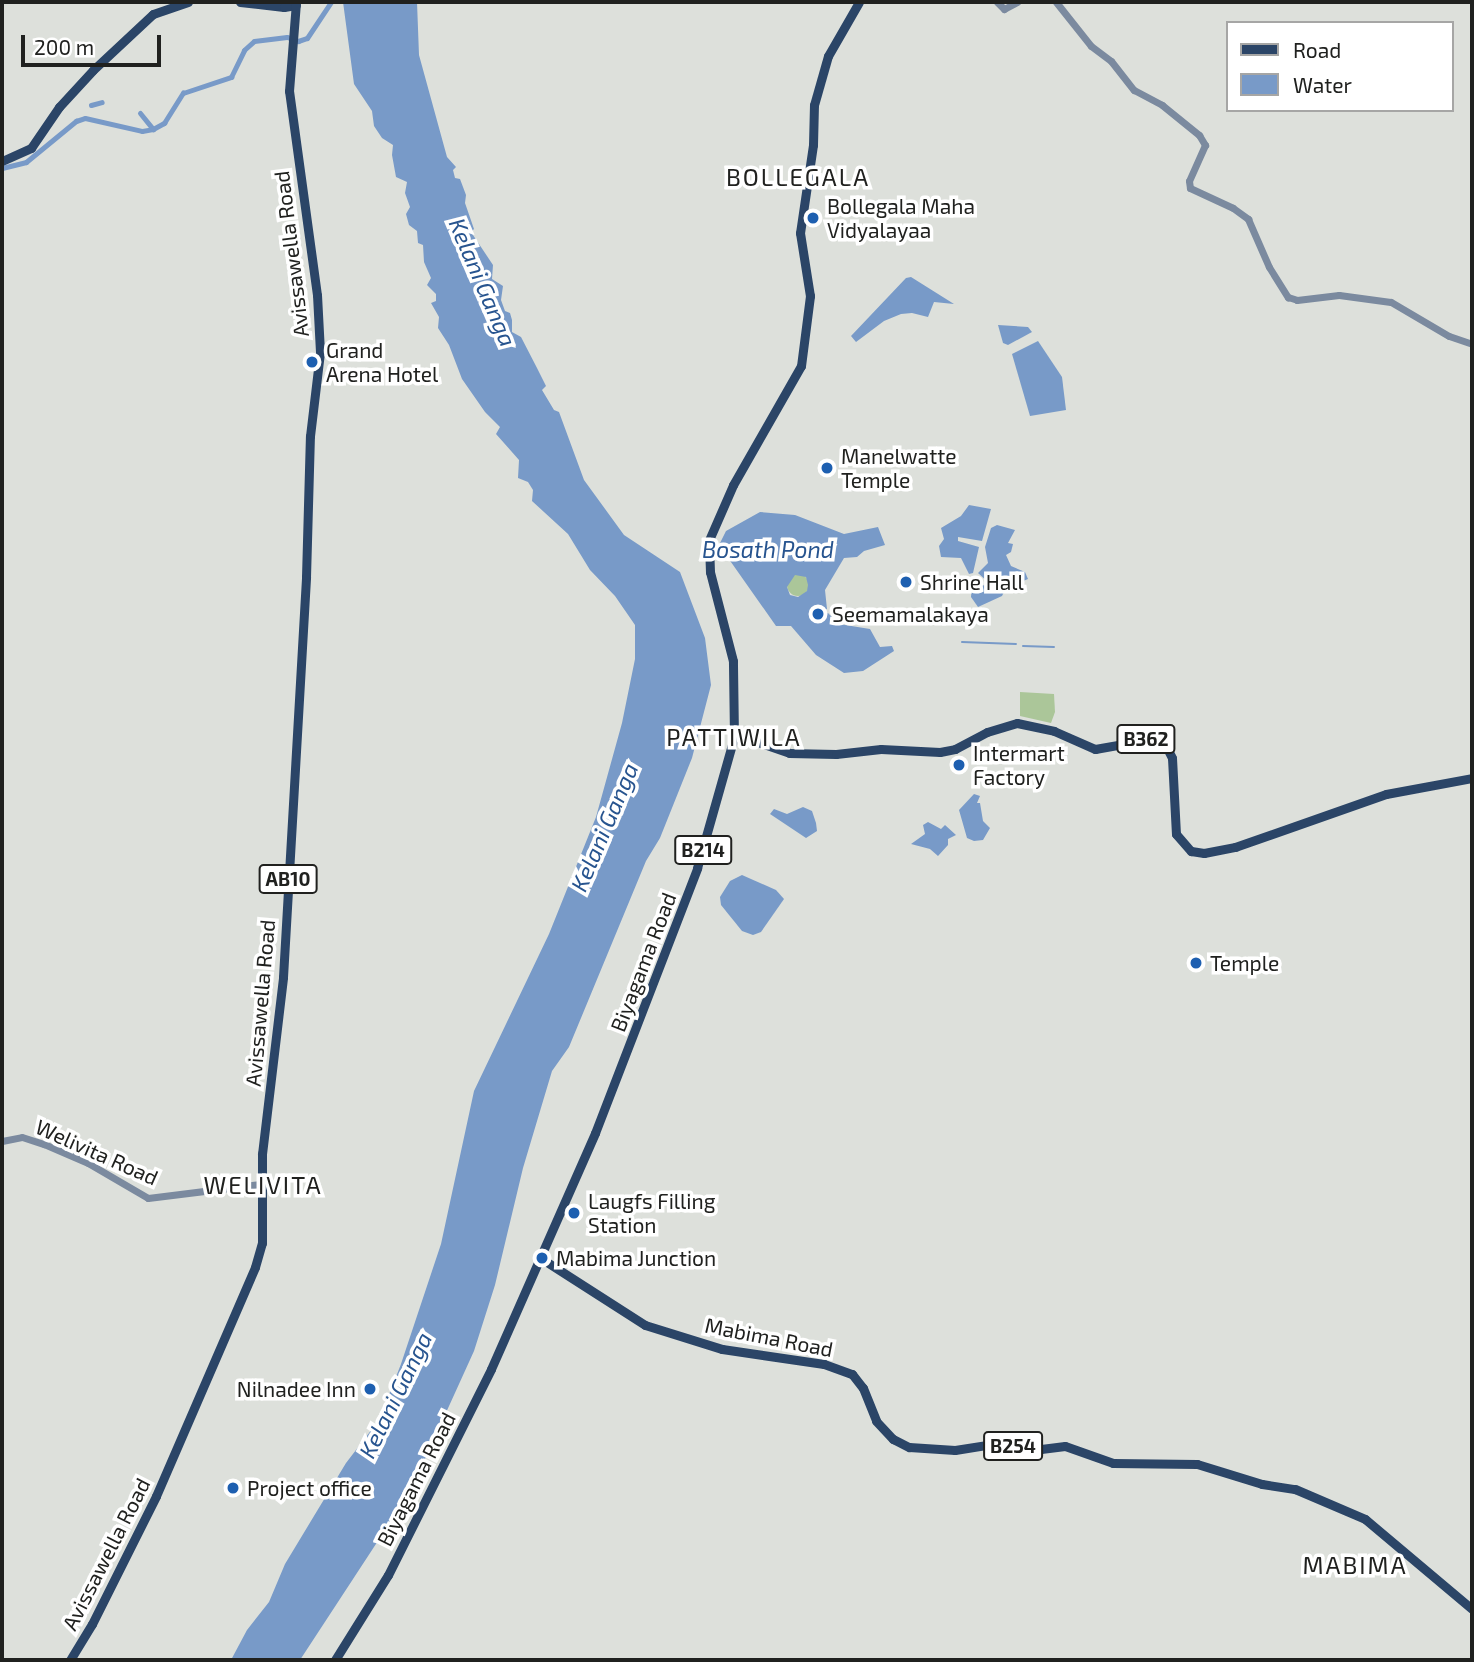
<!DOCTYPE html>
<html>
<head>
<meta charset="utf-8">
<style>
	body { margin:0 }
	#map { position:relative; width:1474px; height:1662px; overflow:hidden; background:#dde0db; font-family:"Exo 2",sans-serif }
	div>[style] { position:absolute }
	.green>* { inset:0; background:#abc699 }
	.round { border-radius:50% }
	.water>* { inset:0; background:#789ac8 }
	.stream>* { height:2px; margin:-1px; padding:0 1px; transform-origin:1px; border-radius:1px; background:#789ac8 }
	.canal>* { height:5px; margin:-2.5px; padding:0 2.5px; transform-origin:2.5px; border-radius:2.5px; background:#789ac8 }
	.minor>* { height:7px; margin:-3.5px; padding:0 3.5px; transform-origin:3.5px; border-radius:3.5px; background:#7b8a9f }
	.major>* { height:9px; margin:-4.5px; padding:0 4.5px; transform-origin:4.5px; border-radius:4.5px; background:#2b4567 }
	.dots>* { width:19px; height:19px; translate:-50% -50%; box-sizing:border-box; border:4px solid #fff; border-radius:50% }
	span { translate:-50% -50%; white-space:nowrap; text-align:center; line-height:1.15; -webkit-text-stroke:7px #fff; paint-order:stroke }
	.shield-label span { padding:2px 5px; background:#fff; border:2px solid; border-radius:5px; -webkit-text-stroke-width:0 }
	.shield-label { font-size:19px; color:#20211f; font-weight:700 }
	.poi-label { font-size:21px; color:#20211f }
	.left { translate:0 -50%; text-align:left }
	.right { translate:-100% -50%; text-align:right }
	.street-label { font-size:21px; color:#20211f }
	.water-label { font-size:23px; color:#27548f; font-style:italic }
	.quarter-label { font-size:24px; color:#20211f; letter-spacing:2px }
	.frame { position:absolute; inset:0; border:4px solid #20211f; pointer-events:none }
	.legend { position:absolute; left:1226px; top:21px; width:228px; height:91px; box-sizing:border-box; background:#fff; border:2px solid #a6a6a5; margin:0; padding:9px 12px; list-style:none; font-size:21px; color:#20211f }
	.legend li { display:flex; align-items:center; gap:14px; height:35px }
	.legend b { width:35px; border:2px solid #a6a6a5 }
	.scale { position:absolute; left:21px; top:35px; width:140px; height:32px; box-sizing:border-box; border:4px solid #20211f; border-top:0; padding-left:9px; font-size:21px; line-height:24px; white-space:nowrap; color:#20211f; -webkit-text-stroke:5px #fff; paint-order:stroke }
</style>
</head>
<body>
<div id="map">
	<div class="green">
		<div class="round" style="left:787px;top:574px;width:22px;height:22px"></div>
		<div style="clip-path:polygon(1020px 692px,1054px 694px,1055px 712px,1051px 723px,1020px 716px)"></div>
	</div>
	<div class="water">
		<div style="clip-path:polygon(343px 2px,417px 2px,419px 55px,447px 157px,456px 167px,453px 170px,455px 178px,460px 179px,466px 195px,465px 203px,474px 229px,471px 232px,493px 265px,492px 279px,503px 286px,501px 300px,505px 311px,510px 313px,512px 320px,512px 332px,521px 337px,537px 368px,546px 386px,542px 390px,554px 410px,559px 412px,584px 480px,624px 535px,680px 572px,705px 638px,711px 685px,692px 758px,660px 838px,646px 861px,569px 1047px,552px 1071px,523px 1168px,495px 1285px,474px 1351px,410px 1492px,300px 1660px,231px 1660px,247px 1630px,269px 1602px,285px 1564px,346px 1463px,379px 1420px,401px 1364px,441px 1244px,474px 1091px,549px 934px,596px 817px,622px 723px,635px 659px,635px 625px,615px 596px,590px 570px,568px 534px,532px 501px,533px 490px,528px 482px,518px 478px,519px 460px,496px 434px,500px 427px,485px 412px,462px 379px,449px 345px,438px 328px,439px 317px,431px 303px,436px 301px,436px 294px,427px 285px,431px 278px,424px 262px,423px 245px,418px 243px,417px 231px,409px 225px,406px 214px,410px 207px,405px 193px,407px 182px,396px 177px,392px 155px,393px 145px,382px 138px,374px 126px,372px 111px,354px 84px)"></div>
		<div style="clip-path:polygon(911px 277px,954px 304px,934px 302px,928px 317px,912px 313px,901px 314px,884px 321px,856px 342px,851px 336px,906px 278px)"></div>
		<div style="clip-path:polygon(998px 325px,1028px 327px,1032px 332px,1008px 345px,1003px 343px)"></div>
		<div style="clip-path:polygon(1038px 341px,1062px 377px,1066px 410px,1030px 416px,1012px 354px)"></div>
		<div style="clip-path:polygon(969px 505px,991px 509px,982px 541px,958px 537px,958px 541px,979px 547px,973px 573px,969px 574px,961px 558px,941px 557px,939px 546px,944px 539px,941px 528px,961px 516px)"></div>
		<div style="clip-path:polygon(evenodd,760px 512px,795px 515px,844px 534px,878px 527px,885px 545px,864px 551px,857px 557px,844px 558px,825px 590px,827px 609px,822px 611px,820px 608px,810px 611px,814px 622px,828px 613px,839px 624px,870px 629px,880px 647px,892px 646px,894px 651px,863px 671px,844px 673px,816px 655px,791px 626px,776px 626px,719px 545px,726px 531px,760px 512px,795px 575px,806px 577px,808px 585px,807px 591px,798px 597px,790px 595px,787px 587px,795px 575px)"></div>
		<div style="clip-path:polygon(997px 525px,1015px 530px,1008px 543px,1013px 544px,1011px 552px,1006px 555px,1011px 566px,1025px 572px,1028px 579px,1009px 587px,989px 583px,978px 573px,988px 563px,985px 547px,991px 528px)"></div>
		<div style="clip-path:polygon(990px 585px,1004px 592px,1002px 596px,978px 607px,971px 597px,972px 586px)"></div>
		<div style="clip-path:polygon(974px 794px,980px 796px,977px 803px,980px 803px,983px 821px,990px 828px,983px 840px,974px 841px,967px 838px,959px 810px)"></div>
		<div style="clip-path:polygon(803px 807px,812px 811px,816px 823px,817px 831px,806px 838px,770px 814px,774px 809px,787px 814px)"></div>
		<div style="clip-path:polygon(928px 822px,941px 829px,945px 825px,956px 835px,948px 839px,948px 845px,938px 856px,930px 849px,911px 844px,925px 834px,923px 825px)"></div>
		<div style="clip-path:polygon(742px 875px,776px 890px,784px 899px,761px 932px,753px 935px,742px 931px,721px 905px,720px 897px,730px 881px)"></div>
	</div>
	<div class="stream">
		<div style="left:962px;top:642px;width:54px;rotate:2.1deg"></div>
		<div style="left:1023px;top:646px;width:31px;rotate:2deg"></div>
	</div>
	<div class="canal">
		<div style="left:91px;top:105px;width:11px;rotate:-15deg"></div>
		<div style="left:140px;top:113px;width:21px;rotate:51deg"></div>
		<div style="left:2px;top:168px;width:25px;rotate:-14deg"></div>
		<div style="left:26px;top:162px;width:65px;rotate:-39.4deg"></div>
		<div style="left:76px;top:121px;width:9px;rotate:-18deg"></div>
		<div style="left:85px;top:118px;width:58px;rotate:12.8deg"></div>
		<div style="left:142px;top:131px;width:11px;rotate:-10deg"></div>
		<div style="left:153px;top:129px;width:13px;rotate:-29deg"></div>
		<div style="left:164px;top:123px;width:36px;rotate:-58deg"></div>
		<div style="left:183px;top:93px;width:51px;rotate:-18.4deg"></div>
		<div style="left:231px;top:77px;width:30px;rotate:-64deg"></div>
		<div style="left:244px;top:50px;width:13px;rotate:-42deg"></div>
		<div style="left:254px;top:41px;width:33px;rotate:-7deg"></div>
		<div style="left:287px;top:37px;width:12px;rotate:20deg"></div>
		<div style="left:298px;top:41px;width:9px;rotate:-18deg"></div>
		<div style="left:307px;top:38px;width:43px;rotate:-56.3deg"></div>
	</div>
	<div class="minor">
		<div style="left:997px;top:2px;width:10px;rotate:45deg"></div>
		<div style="left:1004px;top:9px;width:15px;rotate:-28deg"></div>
		<div style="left:1056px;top:2px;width:56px;rotate:51.5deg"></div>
		<div style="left:1091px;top:46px;width:25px;rotate:37deg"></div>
		<div style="left:1111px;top:61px;width:37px;rotate:52deg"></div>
		<div style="left:1134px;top:90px;width:32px;rotate:28deg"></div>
		<div style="left:1162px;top:105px;width:48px;rotate:39deg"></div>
		<div style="left:1199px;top:135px;width:12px;rotate:59deg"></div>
		<div style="left:1205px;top:145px;width:39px;rotate:114deg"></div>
		<div style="left:1189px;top:181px;width:7px;rotate:82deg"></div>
		<div style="left:1190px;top:188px;width:47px;rotate:24.9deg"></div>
		<div style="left:1233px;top:208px;width:19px;rotate:36deg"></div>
		<div style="left:1248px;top:219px;width:52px;rotate:66.4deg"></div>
		<div style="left:1269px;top:267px;width:36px;rotate:58deg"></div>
		<div style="left:1288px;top:297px;width:9px;rotate:18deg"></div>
		<div style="left:1297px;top:300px;width:42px;rotate:-6.8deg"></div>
		<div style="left:1339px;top:295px;width:52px;rotate:7.7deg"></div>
		<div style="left:1391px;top:302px;width:67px;rotate:30.4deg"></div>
		<div style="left:1449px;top:336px;width:24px;rotate:19deg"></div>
		<div style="left:2px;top:1141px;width:20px;rotate:-11deg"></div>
		<div style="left:22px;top:1137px;width:23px;rotate:18deg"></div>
		<div style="left:44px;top:1144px;width:48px;rotate:23.4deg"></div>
		<div style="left:88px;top:1163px;width:69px;rotate:30.3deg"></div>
		<div style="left:148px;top:1198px;width:114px;rotate:-7.1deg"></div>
	</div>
	<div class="major">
		<div style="left:240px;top:2px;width:44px;rotate:6.5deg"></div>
		<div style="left:284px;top:7px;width:12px;rotate:-9deg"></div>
		<div style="left:2px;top:161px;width:32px;rotate:-24deg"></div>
		<div style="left:31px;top:148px;width:50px;rotate:-55.7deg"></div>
		<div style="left:59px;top:107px;width:50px;rotate:-47.4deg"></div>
		<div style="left:93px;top:70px;width:82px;rotate:-43deg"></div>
		<div style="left:153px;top:14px;width:37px;rotate:-19deg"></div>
		<div style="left:734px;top:737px;width:21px;rotate:11deg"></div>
		<div style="left:755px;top:741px;width:36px;rotate:19deg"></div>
		<div style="left:789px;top:753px;width:47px;rotate:1.2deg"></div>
		<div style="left:836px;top:754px;width:45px;rotate:-6.3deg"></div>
		<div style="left:881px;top:749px;width:59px;rotate:2.9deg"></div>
		<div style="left:940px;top:752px;width:15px;rotate:-11deg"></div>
		<div style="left:955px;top:749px;width:36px;rotate:-28deg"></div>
		<div style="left:987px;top:732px;width:31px;rotate:-17deg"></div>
		<div style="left:1017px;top:723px;width:38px;rotate:12deg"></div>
		<div style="left:1054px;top:731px;width:45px;rotate:23.7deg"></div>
		<div style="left:1095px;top:749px;width:58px;rotate:-10deg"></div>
		<div style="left:1152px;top:739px;width:16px;rotate:27deg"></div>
		<div style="left:1166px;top:746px;width:13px;rotate:63deg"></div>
		<div style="left:1172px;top:758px;width:76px;rotate:87deg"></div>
		<div style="left:1176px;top:834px;width:23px;rotate:49deg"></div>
		<div style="left:1191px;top:851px;width:13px;rotate:9deg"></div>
		<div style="left:1204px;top:853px;width:32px;rotate:-11deg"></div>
		<div style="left:1235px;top:847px;width:160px;rotate:-19.3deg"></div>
		<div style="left:1386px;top:794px;width:87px;rotate:-10.5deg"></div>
		<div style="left:539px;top:1257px;width:126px;rotate:32.7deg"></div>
		<div style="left:645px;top:1325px;width:81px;rotate:17.3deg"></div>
		<div style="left:722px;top:1349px;width:103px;rotate:8.4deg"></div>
		<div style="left:824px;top:1364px;width:30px;rotate:20deg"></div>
		<div style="left:852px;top:1374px;width:18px;rotate:52deg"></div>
		<div style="left:863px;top:1388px;width:35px;rotate:68deg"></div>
		<div style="left:876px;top:1421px;width:25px;rotate:47deg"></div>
		<div style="left:893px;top:1439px;width:18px;rotate:27deg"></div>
		<div style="left:909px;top:1447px;width:46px;rotate:3.7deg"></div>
		<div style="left:955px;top:1450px;width:39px;rotate:-9deg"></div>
		<div style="left:994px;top:1444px;width:47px;rotate:6.1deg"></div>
		<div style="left:1041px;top:1449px;width:24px;rotate:-7deg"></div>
		<div style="left:1065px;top:1446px;width:51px;rotate:19.5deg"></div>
		<div style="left:1113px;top:1463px;width:84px;rotate:0.7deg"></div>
		<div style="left:1197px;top:1464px;width:68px;rotate:17.1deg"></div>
		<div style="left:1262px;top:1484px;width:33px;rotate:9deg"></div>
		<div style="left:1295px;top:1489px;width:76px;rotate:23.2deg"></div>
		<div style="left:1365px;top:1519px;width:140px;rotate:40.1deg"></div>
		<div style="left:70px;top:1660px;width:42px;rotate:-58.6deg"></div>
		<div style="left:92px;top:1624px;width:143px;rotate:-63.4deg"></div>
		<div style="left:156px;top:1496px;width:249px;rotate:-66.6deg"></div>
		<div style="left:255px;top:1267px;width:25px;rotate:-74deg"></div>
		<div style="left:262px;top:1243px;width:89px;rotate:-90deg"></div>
		<div style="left:262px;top:1154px;width:178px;rotate:-83.2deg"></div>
		<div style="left:283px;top:977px;width:401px;rotate:-86.7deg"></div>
		<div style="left:306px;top:577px;width:141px;rotate:-88.4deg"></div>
		<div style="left:310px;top:436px;width:85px;rotate:-83.2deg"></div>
		<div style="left:320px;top:352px;width:57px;rotate:-93deg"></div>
		<div style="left:317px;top:295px;width:206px;rotate:-97.8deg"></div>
		<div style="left:289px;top:91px;width:89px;rotate:-85.5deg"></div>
		<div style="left:335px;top:1660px;width:100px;rotate:-58.1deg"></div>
		<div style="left:388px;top:1575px;width:230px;rotate:-63.4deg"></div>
		<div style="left:491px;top:1369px;width:258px;rotate:-66.2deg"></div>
		<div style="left:595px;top:1133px;width:284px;rotate:-68.9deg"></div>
		<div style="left:697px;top:868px;width:136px;rotate:-74.2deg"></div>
		<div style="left:734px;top:737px;width:76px;rotate:-90.8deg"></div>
		<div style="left:733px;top:661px;width:92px;rotate:-104.5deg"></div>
		<div style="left:710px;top:572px;width:32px;rotate:-92deg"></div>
		<div style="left:709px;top:540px;width:60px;rotate:-66.4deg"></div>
		<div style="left:733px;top:485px;width:137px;rotate:-60.3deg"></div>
		<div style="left:801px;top:366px;width:71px;rotate:-82.7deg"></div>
		<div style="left:810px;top:296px;width:64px;rotate:-99deg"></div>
		<div style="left:800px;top:233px;width:89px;rotate:-81.6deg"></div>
		<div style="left:813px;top:145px;width:40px;rotate:-88.6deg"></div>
		<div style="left:814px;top:105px;width:51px;rotate:-74.1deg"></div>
		<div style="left:828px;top:56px;width:62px;rotate:-60.1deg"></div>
	</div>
	<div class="dots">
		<div style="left:813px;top:218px;background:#1d5fb0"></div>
		<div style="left:312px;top:362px;background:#1d5fb0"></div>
		<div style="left:827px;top:468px;background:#1d5fb0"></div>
		<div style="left:906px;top:582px;background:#1d5fb0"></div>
		<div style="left:818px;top:614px;background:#1d5fb0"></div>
		<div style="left:959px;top:765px;background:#1d5fb0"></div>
		<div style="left:1196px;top:963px;background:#1d5fb0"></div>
		<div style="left:574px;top:1213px;background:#1d5fb0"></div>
		<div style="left:542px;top:1258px;background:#1d5fb0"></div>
		<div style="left:370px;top:1389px;background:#1d5fb0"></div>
		<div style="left:233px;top:1488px;background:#1d5fb0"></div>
	</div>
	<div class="shield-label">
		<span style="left:1146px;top:739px">B362</span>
		<span style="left:703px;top:850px">B214</span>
		<span style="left:288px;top:879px">AB10</span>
		<span style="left:1013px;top:1446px">B254</span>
	</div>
	<div class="poi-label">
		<span class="left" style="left:827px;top:218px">Bollegala Maha<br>Vidyalayaa</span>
		<span class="left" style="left:326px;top:362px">Grand<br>Arena Hotel</span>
		<span class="left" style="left:841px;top:468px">Manelwatte<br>Temple</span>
		<span class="left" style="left:920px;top:582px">Shrine Hall</span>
		<span class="left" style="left:832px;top:614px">Seemamalakaya</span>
		<span class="left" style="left:973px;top:765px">Intermart<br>Factory</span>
		<span class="left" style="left:1210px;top:963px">Temple</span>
		<span class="left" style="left:588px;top:1213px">Laugfs Filling<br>Station</span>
		<span class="left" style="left:556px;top:1258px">Mabima Junction</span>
		<span class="right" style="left:356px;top:1389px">Nilnadee Inn</span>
		<span class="left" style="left:247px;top:1488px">Project office</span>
	</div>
	<div class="street-label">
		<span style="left:291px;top:254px;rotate:-97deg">Avissawella Road</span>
		<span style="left:643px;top:962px;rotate:-69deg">Biyagama Road</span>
		<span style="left:260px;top:1003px;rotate:-85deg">Avissawella Road</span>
		<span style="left:97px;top:1152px;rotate:24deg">Welivita Road</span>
		<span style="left:769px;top:1337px;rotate:11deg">Mabima Road</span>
		<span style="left:416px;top:1479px;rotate:-63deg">Biyagama Road</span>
		<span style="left:106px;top:1554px;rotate:-63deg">Avissawella Road</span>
	</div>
	<div class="water-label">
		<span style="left:483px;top:282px;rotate:67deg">Kelani Ganga</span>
		<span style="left:768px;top:549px">Bosath Pond</span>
		<span style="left:604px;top:827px;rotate:-67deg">Kelani Ganga</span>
		<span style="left:395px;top:1395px;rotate:-64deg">Kelani Ganga</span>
	</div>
	<div class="quarter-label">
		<span style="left:798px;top:177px">BOLLEGALA</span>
		<span style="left:734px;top:737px">PATTIWILA</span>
		<span style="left:263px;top:1185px">WELIVITA</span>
		<span style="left:1355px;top:1565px">MABIMA</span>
	</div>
	<div class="frame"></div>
	<ul class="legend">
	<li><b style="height:9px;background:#2b4567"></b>Road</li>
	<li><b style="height:19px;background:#789ac8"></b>Water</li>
	</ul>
	<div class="scale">200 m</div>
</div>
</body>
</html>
